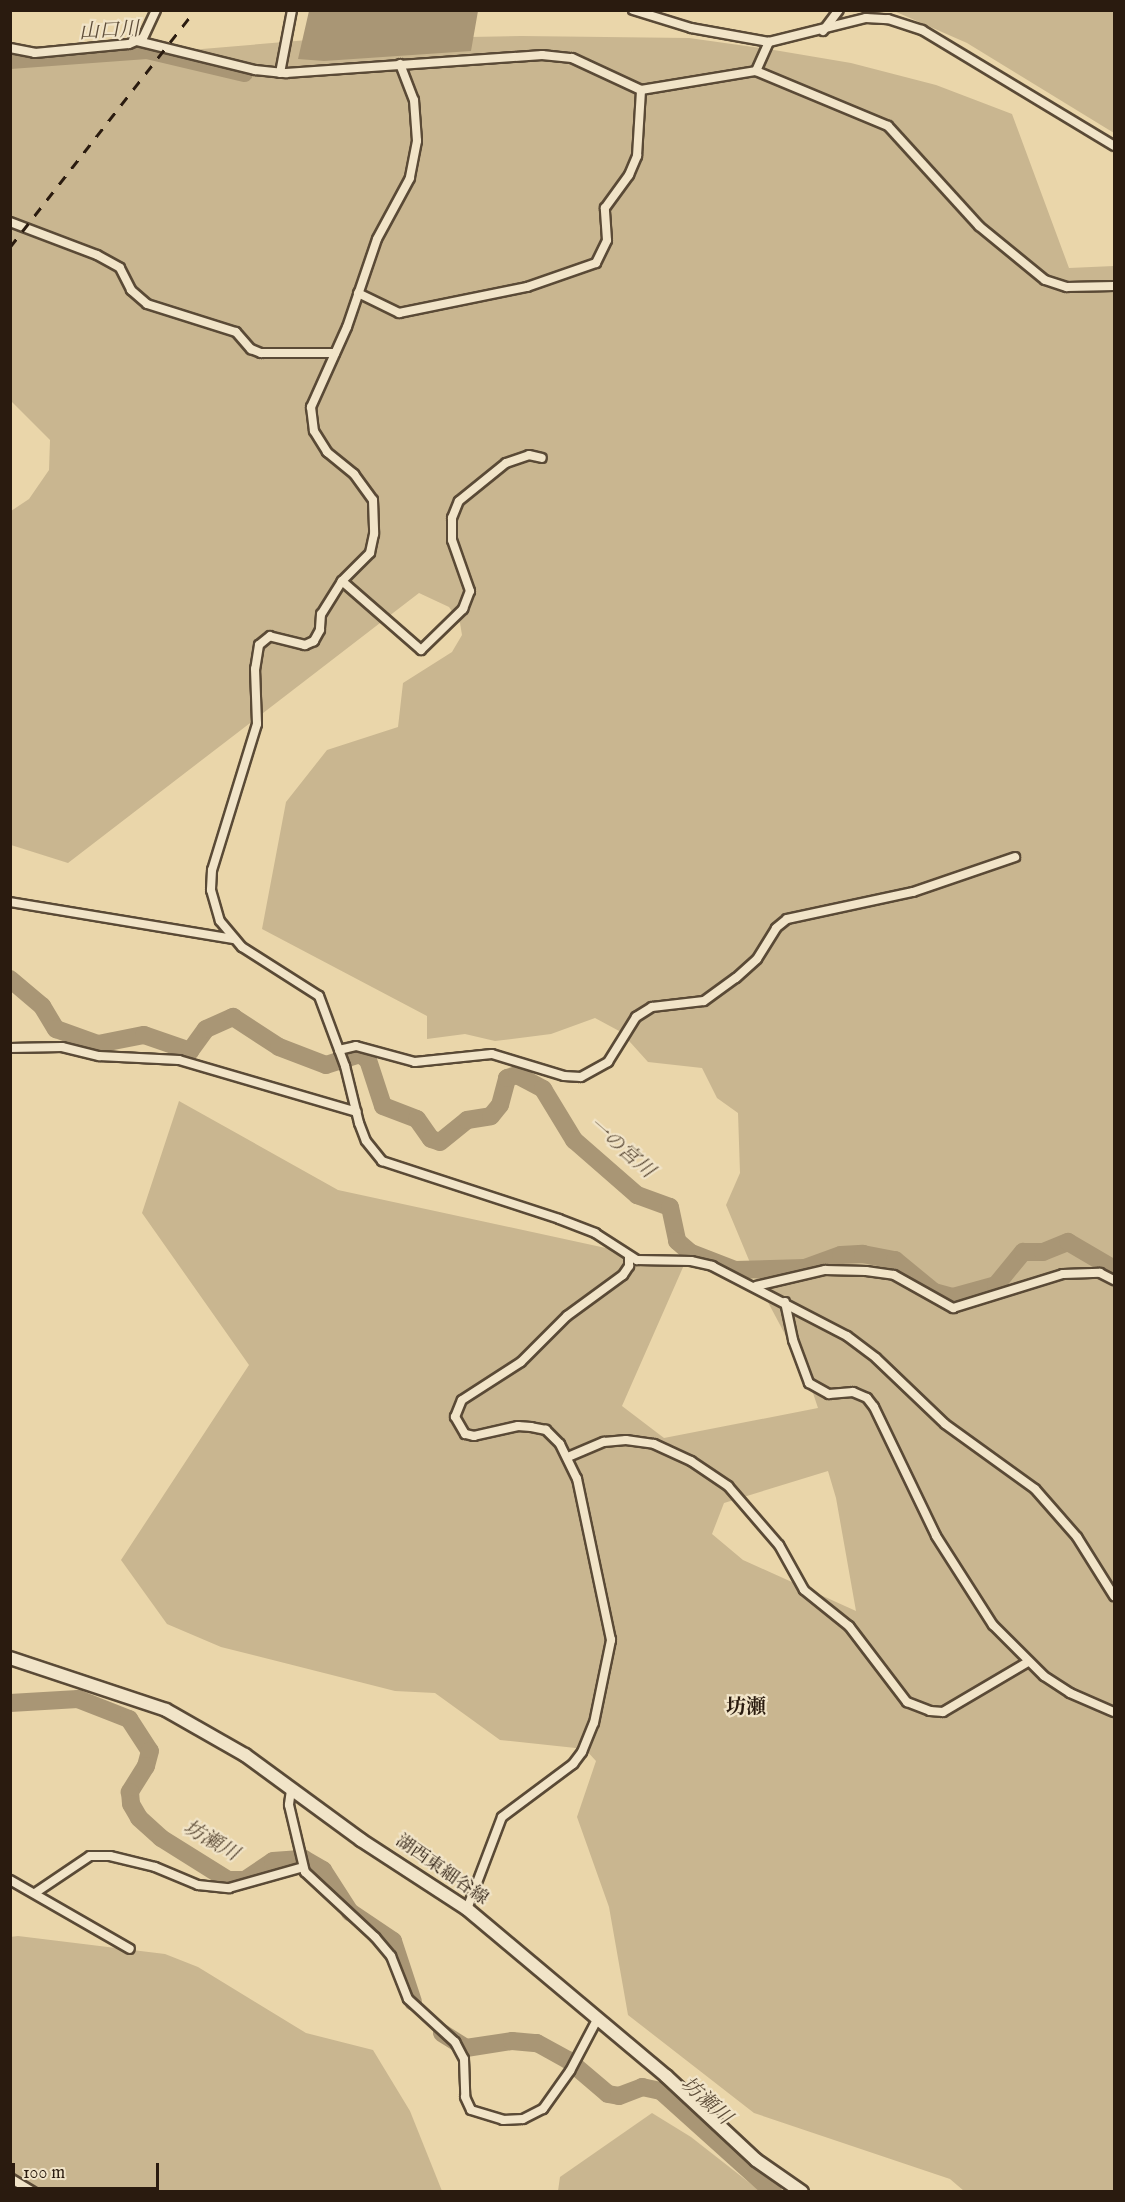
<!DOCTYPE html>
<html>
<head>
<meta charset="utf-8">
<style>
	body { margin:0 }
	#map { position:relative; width:1125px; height:2202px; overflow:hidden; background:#ead6aa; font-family:"IM FELL English","Noto Serif JP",serif }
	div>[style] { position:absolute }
	.green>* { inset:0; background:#c9b690 }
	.water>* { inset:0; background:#a99675 }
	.river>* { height:18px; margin:-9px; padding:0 9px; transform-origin:9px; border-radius:9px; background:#a99675 }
	.roads { filter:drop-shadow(2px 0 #5a4a36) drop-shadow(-2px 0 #5a4a36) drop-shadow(0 2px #5a4a36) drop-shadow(0 -2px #5a4a36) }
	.street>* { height:8px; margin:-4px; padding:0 4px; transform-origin:4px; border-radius:4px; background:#f1e4c8 }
	.secondary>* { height:12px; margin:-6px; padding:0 6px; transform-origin:6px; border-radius:6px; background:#f1e4c8 }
	.rail>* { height:3px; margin-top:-1.5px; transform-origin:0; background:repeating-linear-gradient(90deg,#2a1b0f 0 10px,transparent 0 20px) }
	span { translate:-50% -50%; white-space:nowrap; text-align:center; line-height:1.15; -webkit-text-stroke:4.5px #f1e4c8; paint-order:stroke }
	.street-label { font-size:18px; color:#2a1b0f }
	.water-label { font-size:20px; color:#5d4c38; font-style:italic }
	.neighbourhood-label { font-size:20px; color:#2a1b0f; font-weight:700 }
	.frame { position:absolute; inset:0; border:12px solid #2a1b0f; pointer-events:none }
	.scale { position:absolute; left:12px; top:2163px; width:147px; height:27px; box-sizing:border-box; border:3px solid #2a1b0f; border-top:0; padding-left:8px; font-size:18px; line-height:21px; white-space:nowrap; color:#2a1b0f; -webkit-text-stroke:4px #f1e4c8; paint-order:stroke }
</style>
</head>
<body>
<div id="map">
	<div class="green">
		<div style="clip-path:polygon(894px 11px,1114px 11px,1114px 133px,967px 43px)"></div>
		<div style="clip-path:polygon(evenodd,521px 36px,689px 38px,774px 50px,851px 63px,936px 85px,1012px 114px,1069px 268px,1114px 266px,1114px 2191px,964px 2191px,950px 2179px,754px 2113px,628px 2015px,609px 1907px,577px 1817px,596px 1761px,585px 1749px,500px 1740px,435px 1693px,395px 1691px,221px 1647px,167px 1624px,121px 1560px,249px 1365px,142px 1213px,179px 1101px,338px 1190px,684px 1265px,622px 1406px,664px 1438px,818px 1408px,812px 1390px,823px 1393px,812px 1385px,761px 1289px,726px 1205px,740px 1173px,738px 1113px,717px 1098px,702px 1068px,648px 1062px,621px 1032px,595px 1018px,551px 1034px,495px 1041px,465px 1034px,427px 1039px,427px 1016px,262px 929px,286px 802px,327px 750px,398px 727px,403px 683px,452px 652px,462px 635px,460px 623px,449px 607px,419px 593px,68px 863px,11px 845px,11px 511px,29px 499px,49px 470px,50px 440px,11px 401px,11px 65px,308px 40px,521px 36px,828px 1471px,836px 1498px,856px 1611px,743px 1560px,712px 1534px,724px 1503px,828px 1471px)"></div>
		<div style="clip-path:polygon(18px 1936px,165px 1954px,198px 1967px,306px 2033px,373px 2050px,410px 2111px,442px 2191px,34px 2191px,11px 2176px,10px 1937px)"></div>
		<div style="clip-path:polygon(652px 2113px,691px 2137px,760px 2191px,558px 2191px,560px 2177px)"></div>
	</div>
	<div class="water">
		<div style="clip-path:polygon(309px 11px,309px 10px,478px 11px,471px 51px,324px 61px,298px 59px)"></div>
	</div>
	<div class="river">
		<div style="left:10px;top:60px;width:137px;rotate:-4.2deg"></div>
		<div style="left:147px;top:50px;width:100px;rotate:13.3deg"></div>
		<div style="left:10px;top:979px;width:42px;rotate:40.2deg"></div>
		<div style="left:42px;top:1006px;width:27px;rotate:59deg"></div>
		<div style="left:56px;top:1029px;width:45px;rotate:19.7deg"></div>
		<div style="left:98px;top:1044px;width:47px;rotate:-11.1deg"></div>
		<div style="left:144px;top:1035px;width:49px;rotate:19.2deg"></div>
		<div style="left:190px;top:1051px;width:27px;rotate:-54deg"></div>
		<div style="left:206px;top:1029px;width:30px;rotate:-24deg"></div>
		<div style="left:233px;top:1017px;width:55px;rotate:33.1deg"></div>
		<div style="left:279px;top:1047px;width:50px;rotate:21deg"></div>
		<div style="left:326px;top:1065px;width:36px;rotate:-18deg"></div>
		<div style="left:360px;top:1054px;width:10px;rotate:37deg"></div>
		<div style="left:368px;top:1060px;width:48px;rotate:71.9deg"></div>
		<div style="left:383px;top:1106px;width:36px;rotate:21deg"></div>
		<div style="left:417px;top:1119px;width:24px;rotate:55deg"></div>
		<div style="left:431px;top:1139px;width:9px;rotate:18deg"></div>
		<div style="left:440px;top:1142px;width:35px;rotate:-39deg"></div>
		<div style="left:467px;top:1120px;width:24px;rotate:-9deg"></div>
		<div style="left:491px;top:1116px;width:14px;rotate:-51deg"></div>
		<div style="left:500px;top:1105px;width:28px;rotate:-75deg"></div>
		<div style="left:507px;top:1078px;width:10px;rotate:-17deg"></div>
		<div style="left:517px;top:1075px;width:30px;rotate:28deg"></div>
		<div style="left:543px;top:1089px;width:60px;rotate:58.7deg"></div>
		<div style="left:574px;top:1140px;width:84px;rotate:41.1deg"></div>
		<div style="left:637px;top:1195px;width:35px;rotate:20deg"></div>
		<div style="left:670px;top:1207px;width:35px;rotate:78deg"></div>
		<div style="left:677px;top:1241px;width:18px;rotate:41deg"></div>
		<div style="left:691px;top:1253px;width:47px;rotate:21.1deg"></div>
		<div style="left:735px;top:1270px;width:70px;rotate:-1.6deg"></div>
		<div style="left:805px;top:1268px;width:38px;rotate:-20deg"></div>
		<div style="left:841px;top:1255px;width:22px;rotate:-3deg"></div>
		<div style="left:863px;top:1254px;width:33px;rotate:11deg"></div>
		<div style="left:895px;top:1260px;width:50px;rotate:39.4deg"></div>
		<div style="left:934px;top:1292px;width:20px;rotate:15deg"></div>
		<div style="left:953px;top:1297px;width:45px;rotate:-15.6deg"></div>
		<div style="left:996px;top:1285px;width:43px;rotate:-50.7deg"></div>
		<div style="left:1023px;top:1252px;width:20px"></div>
		<div style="left:1043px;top:1252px;width:27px;rotate:-22deg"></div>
		<div style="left:1068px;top:1242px;width:53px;rotate:30.4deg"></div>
		<div style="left:10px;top:1703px;width:68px;rotate:-3.4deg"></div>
		<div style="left:78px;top:1699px;width:55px;rotate:21.4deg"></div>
		<div style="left:129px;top:1719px;width:38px;rotate:57deg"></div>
		<div style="left:150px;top:1751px;width:16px;rotate:105deg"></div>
		<div style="left:146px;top:1766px;width:31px;rotate:122deg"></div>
		<div style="left:130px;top:1792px;width:12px;rotate:85deg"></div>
		<div style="left:131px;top:1804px;width:16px;rotate:60deg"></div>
		<div style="left:139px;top:1818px;width:30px;rotate:42deg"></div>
		<div style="left:161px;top:1838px;width:79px;rotate:32.1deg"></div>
		<div style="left:228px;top:1880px;width:17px"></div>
		<div style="left:245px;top:1880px;width:34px;rotate:-34deg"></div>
		<div style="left:273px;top:1861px;width:31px;rotate:-4deg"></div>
		<div style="left:304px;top:1859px;width:22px;rotate:30deg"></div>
		<div style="left:323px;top:1870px;width:50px;rotate:57.3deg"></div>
		<div style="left:350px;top:1912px;width:52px;rotate:34deg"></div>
		<div style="left:393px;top:1941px;width:64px;rotate:71.8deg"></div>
		<div style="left:442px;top:2033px;width:28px;rotate:32deg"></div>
		<div style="left:466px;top:2048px;width:47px;rotate:-8.7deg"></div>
		<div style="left:512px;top:2041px;width:25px;rotate:5deg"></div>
		<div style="left:537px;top:2043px;width:35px;rotate:29deg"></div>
		<div style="left:568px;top:2060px;width:52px;rotate:40.4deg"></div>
		<div style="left:608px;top:2094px;width:11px;rotate:10deg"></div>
		<div style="left:619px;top:2096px;width:25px;rotate:-21deg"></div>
		<div style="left:642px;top:2087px;width:19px;rotate:12deg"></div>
		<div style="left:661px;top:2091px;width:151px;rotate:42deg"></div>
	</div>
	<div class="roads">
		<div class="street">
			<div style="left:633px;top:10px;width:61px;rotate:17.2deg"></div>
			<div style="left:691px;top:28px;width:79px;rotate:10.2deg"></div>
			<div style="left:769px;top:42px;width:100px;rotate:-13.9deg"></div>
			<div style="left:866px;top:18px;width:22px;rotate:3deg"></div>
			<div style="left:888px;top:19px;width:36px;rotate:18deg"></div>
			<div style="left:922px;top:30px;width:224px;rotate:31.1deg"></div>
			<div style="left:823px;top:31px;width:26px;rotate:-53deg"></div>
			<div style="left:133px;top:40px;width:126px;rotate:13.8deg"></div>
			<div style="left:255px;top:70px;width:31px;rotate:6deg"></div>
			<div style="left:286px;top:73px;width:257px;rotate:-4deg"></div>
			<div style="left:542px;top:55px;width:30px;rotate:6deg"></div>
			<div style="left:572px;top:58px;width:76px;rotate:24.9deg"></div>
			<div style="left:641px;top:90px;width:117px;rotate:-9.4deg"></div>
			<div style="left:756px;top:71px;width:143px;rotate:22.6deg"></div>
			<div style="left:888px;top:126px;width:135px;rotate:47.7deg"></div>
			<div style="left:979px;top:226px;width:85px;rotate:39.3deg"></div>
			<div style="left:1045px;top:280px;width:23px;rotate:18deg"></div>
			<div style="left:1067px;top:287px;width:47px;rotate:-1.2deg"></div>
			<div style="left:10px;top:48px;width:25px;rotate:11deg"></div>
			<div style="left:35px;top:53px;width:94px;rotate:-5.5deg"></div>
			<div style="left:129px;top:44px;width:15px;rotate:-23deg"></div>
			<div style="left:143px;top:38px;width:31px;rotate:-65deg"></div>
			<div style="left:400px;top:64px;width:39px;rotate:69deg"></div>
			<div style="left:414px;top:100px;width:41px;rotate:85.8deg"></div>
			<div style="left:417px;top:141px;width:38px;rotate:101deg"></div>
			<div style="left:410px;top:178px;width:69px;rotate:118.4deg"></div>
			<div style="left:377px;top:239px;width:93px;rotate:108.8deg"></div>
			<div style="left:347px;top:327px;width:88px;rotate:114.2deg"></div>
			<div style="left:311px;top:407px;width:24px;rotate:83deg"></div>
			<div style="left:314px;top:431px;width:25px;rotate:58deg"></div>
			<div style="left:327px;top:452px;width:35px;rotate:39deg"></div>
			<div style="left:354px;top:474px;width:32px;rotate:54deg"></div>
			<div style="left:373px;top:500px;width:34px;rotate:88deg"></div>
			<div style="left:374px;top:534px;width:19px;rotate:102deg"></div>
			<div style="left:370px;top:553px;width:40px;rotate:135deg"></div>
			<div style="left:342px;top:581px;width:39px;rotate:122deg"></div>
			<div style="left:321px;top:614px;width:16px;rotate:94deg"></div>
			<div style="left:320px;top:630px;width:13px;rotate:119deg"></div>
			<div style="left:314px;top:641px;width:10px;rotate:156deg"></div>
			<div style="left:305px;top:645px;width:36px;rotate:-166deg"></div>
			<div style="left:270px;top:636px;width:14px;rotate:141deg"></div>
			<div style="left:259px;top:645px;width:24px;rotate:99deg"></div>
			<div style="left:255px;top:669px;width:55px;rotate:87.9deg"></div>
			<div style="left:257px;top:724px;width:153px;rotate:107.1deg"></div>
			<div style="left:212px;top:870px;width:20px;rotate:93deg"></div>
			<div style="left:211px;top:890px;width:32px;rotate:74deg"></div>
			<div style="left:220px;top:921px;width:34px;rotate:50deg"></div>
			<div style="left:242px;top:947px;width:91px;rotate:32.5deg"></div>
			<div style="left:319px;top:996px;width:75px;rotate:69.6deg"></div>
			<div style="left:345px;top:1066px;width:59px;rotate:76.2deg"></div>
			<div style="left:359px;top:1123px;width:19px;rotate:69deg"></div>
			<div style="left:366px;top:1141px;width:26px;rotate:51deg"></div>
			<div style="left:382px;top:1161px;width:186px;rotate:18.1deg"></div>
			<div style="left:559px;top:1219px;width:39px;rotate:21deg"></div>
			<div style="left:595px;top:1233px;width:50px;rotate:32.7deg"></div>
			<div style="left:637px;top:1260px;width:54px;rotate:1.1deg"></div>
			<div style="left:691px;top:1261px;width:22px;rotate:13deg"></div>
			<div style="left:712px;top:1266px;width:152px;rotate:27.4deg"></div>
			<div style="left:847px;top:1336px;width:36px;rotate:37deg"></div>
			<div style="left:876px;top:1358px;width:95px;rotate:43.7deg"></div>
			<div style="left:945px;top:1424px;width:111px;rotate:35.8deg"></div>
			<div style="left:1035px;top:1489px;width:64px;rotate:48.8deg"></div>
			<div style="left:1077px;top:1537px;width:70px;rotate:57.9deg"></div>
			<div style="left:756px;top:71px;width:32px;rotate:-66deg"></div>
			<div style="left:280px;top:73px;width:64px;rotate:-79.2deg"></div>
			<div style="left:10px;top:222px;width:93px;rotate:20.8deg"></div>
			<div style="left:97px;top:255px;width:26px;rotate:29deg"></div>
			<div style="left:120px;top:268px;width:25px;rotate:63deg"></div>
			<div style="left:131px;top:290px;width:21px;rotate:41deg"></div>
			<div style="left:147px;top:304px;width:93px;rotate:17.5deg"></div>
			<div style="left:236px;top:332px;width:23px;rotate:49deg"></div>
			<div style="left:251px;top:349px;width:11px;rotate:22deg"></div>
			<div style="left:261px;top:353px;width:74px"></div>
			<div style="left:358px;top:293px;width:46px;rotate:26deg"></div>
			<div style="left:399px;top:313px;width:131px;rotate:-11.5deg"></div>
			<div style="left:527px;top:287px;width:73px;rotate:-19.2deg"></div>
			<div style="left:596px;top:263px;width:25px;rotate:-64deg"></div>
			<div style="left:607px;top:240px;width:32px;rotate:-94deg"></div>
			<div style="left:605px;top:208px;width:41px;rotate:-54deg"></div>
			<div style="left:629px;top:175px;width:21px;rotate:-67deg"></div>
			<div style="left:637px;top:156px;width:66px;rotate:-86.5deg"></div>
			<div style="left:342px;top:581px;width:105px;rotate:41.1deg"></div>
			<div style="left:421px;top:650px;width:59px;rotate:-44.3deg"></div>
			<div style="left:463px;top:609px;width:19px;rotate:-69deg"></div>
			<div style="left:470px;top:591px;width:54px;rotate:-109.4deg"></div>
			<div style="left:452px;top:540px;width:22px;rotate:-90deg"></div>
			<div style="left:452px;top:518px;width:18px;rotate:-68deg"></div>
			<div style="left:459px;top:501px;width:60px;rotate:-39deg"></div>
			<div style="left:506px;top:463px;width:24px;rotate:-19deg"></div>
			<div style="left:529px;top:455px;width:13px;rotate:13deg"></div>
			<div style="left:10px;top:902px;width:227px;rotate:9.4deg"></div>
			<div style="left:10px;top:1048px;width:52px;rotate:-1.1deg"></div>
			<div style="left:62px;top:1047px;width:38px;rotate:14deg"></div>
			<div style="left:99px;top:1056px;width:80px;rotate:2.9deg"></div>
			<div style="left:179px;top:1060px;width:185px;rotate:16.3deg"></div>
			<div style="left:339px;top:1050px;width:17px;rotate:-13deg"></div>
			<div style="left:356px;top:1046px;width:61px;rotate:15.2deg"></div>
			<div style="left:415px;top:1062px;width:77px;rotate:-5.9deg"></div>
			<div style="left:492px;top:1054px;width:75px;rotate:17deg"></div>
			<div style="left:564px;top:1076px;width:17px;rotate:3deg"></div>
			<div style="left:581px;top:1077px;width:31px;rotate:-29deg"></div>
			<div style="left:608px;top:1062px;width:53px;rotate:-58.1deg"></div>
			<div style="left:636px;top:1017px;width:19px;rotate:-32deg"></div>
			<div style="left:652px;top:1007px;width:52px;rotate:-6.6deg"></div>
			<div style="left:704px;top:1001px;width:39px;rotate:-36deg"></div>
			<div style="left:736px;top:978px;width:28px;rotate:-42deg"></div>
			<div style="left:757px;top:959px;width:36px;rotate:-58deg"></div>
			<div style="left:776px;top:928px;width:14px;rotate:-39deg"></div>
			<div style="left:787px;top:919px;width:129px;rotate:-12.1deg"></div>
			<div style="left:913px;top:892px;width:108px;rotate:-18.9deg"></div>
			<div style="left:756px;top:1286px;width:71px;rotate:-13.1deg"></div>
			<div style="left:825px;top:1270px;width:41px;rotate:1.4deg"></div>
			<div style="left:866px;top:1271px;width:28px;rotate:8deg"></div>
			<div style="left:894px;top:1275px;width:68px;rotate:29.2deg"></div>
			<div style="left:953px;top:1308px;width:115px;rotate:-17.2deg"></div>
			<div style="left:1063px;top:1274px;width:37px;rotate:-2deg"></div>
			<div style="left:1100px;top:1273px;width:16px;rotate:27deg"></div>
			<div style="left:785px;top:1302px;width:39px;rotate:78deg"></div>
			<div style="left:793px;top:1340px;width:46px;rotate:69.6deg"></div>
			<div style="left:809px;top:1383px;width:23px;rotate:29deg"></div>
			<div style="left:829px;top:1394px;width:24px;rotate:-5deg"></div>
			<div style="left:853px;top:1392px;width:15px;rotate:23deg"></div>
			<div style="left:867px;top:1398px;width:11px;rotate:52deg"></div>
			<div style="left:874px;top:1407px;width:143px;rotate:64.3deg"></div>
			<div style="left:936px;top:1536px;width:106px;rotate:57.4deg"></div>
			<div style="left:993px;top:1625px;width:72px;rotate:45deg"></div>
			<div style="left:1044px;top:1676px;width:31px;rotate:33deg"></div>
			<div style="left:1070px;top:1693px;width:48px;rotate:23.4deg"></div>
			<div style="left:568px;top:1457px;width:39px;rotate:-23deg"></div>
			<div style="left:604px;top:1442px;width:22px;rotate:-5deg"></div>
			<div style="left:626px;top:1440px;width:28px;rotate:8deg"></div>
			<div style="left:654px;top:1444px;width:41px;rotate:24.7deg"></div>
			<div style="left:691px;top:1461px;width:45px;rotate:34deg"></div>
			<div style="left:728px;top:1486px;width:78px;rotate:49.2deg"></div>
			<div style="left:779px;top:1545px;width:51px;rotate:60.9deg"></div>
			<div style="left:804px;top:1590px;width:58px;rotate:38.7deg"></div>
			<div style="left:849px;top:1626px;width:96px;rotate:52.7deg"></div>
			<div style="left:907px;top:1702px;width:25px;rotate:21deg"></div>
			<div style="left:930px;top:1711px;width:13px;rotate:4deg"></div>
			<div style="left:943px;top:1712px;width:99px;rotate:-30.5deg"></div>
			<div style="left:291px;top:1790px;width:15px;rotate:98deg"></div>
			<div style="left:289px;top:1805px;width:69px;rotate:76.6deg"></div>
			<div style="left:305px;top:1872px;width:96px;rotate:42.9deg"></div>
			<div style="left:375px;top:1937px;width:25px;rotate:50deg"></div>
			<div style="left:391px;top:1956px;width:46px;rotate:68.4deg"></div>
			<div style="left:408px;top:1999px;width:64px;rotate:42.5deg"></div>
			<div style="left:455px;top:2042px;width:19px;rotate:62deg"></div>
			<div style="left:464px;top:2059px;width:38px;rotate:88deg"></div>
			<div style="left:465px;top:2097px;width:14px;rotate:65deg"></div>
			<div style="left:471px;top:2110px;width:34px;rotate:17deg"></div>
			<div style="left:503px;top:2120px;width:20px;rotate:-3deg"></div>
			<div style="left:523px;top:2119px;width:22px;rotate:-27deg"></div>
			<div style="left:543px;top:2109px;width:47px;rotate:-54.6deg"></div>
			<div style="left:570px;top:2071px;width:60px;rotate:-62.2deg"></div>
			<div style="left:10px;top:1880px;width:138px;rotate:29.9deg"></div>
			<div style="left:35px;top:1893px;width:66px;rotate:-33.9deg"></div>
			<div style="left:90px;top:1856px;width:20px"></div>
			<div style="left:110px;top:1856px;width:46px;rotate:13.7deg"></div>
			<div style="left:155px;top:1867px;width:47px;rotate:22.7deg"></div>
			<div style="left:198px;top:1885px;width:31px;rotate:6deg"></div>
			<div style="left:229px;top:1888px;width:77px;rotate:-15.8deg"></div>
			<div style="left:467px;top:1909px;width:98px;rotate:-69.2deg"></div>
			<div style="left:502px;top:1817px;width:89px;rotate:-36.7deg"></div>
			<div style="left:573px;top:1764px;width:15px;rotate:-53deg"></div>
			<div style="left:582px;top:1752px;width:31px;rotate:-68deg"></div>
			<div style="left:594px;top:1723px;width:85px;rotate:-78.4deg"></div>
			<div style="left:611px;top:1640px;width:165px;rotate:-101.9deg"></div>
			<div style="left:577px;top:1479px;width:39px;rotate:-116deg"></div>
			<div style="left:560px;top:1444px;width:20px;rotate:-135deg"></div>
			<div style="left:546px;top:1430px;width:15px;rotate:-169deg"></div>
			<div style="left:531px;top:1427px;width:13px;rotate:-176deg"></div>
			<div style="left:518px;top:1426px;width:45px;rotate:167.2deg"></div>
			<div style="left:474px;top:1436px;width:9px;rotate:-167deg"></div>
			<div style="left:465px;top:1434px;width:20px;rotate:-120deg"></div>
			<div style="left:455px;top:1417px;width:18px;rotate:-68deg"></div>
			<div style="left:462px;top:1400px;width:70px;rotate:-32.8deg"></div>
			<div style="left:521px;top:1362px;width:65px;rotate:-45deg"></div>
			<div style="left:567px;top:1316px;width:69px;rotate:-36.2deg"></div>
			<div style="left:623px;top:1275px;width:11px;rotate:-56deg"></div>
			<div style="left:629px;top:1266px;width:9px;rotate:-90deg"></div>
			<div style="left:10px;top:2178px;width:27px;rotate:31deg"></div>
		</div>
		<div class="secondary">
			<div style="left:10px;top:1658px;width:164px;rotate:18.4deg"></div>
			<div style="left:166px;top:1710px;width:91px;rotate:29.7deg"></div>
			<div style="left:245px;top:1755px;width:144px;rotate:36.2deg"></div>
			<div style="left:361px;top:1840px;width:126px;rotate:33.1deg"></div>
			<div style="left:467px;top:1909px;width:260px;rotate:40deg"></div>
			<div style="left:666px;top:2076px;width:123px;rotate:43deg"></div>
			<div style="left:756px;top:2160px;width:56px;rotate:34.8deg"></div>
		</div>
	</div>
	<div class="rail">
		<div style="left:10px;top:247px;width:301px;rotate:-52deg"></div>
	</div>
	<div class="street-label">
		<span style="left:441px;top:1871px;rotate:35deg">湖西東細谷線</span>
	</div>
	<div class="water-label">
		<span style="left:109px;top:31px;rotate:-3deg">山口川</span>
		<span style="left:621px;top:1148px;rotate:41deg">一の宮川</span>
		<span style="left:211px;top:1841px;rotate:30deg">坊瀬川</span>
		<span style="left:706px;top:2101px;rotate:42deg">坊瀬川</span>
	</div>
	<div class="neighbourhood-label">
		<span style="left:746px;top:1707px">坊瀬</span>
	</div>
	<div class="frame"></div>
	<div class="scale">100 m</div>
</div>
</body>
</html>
